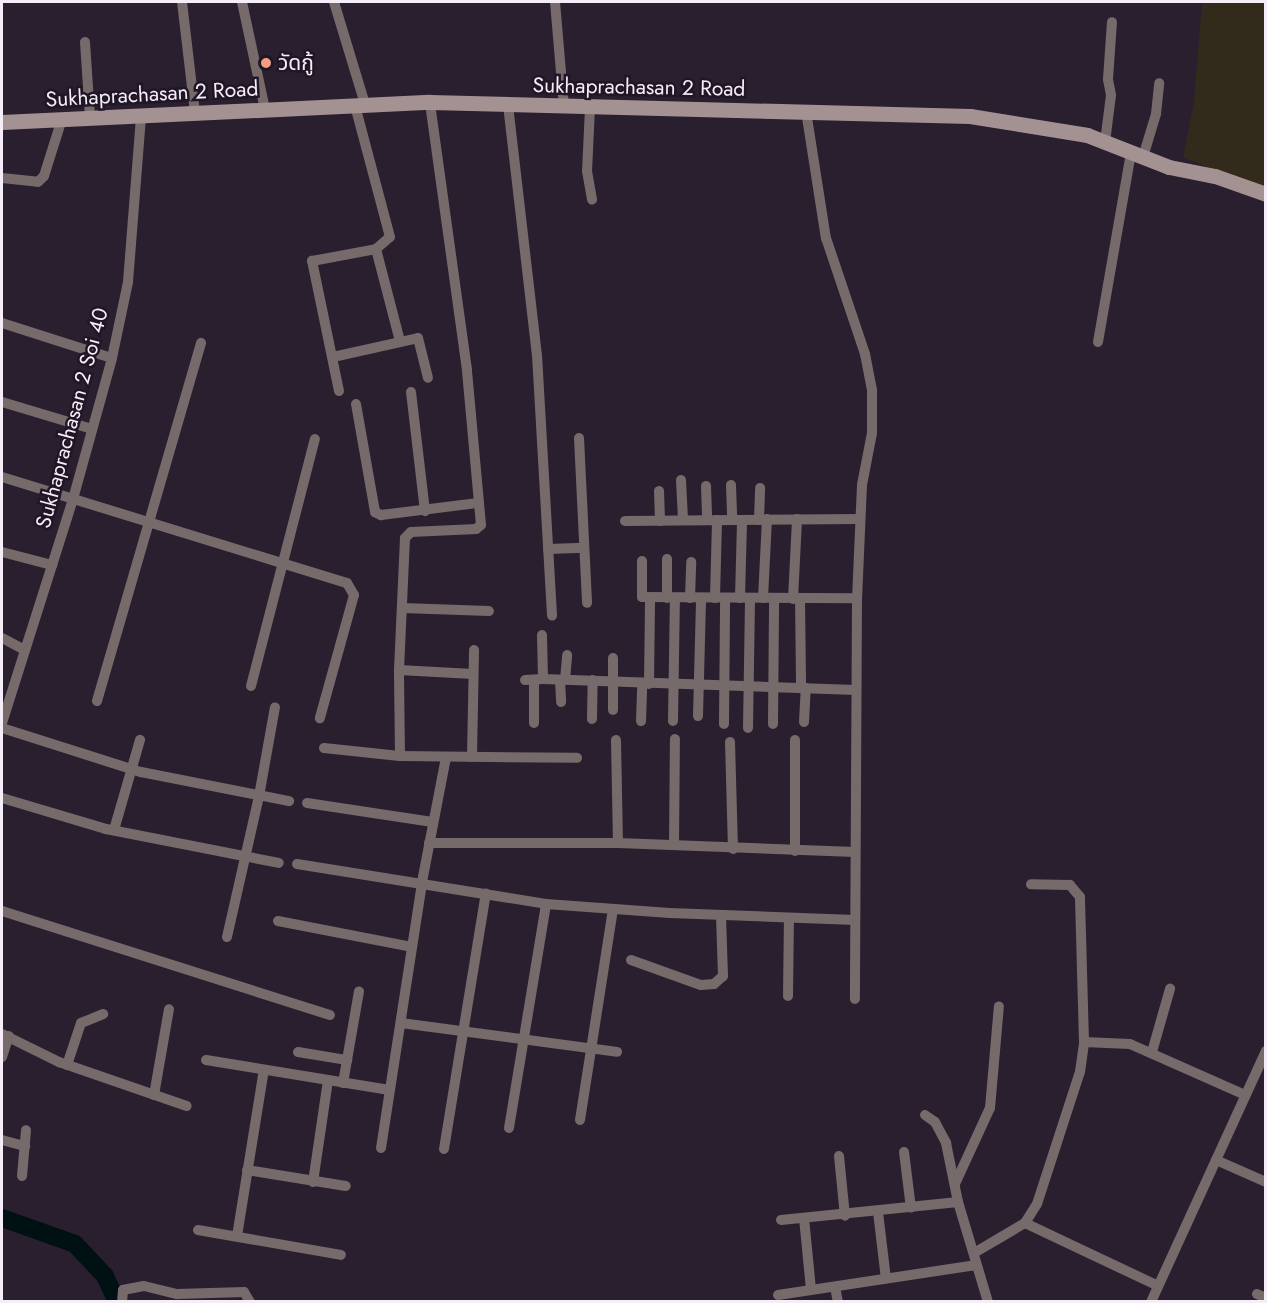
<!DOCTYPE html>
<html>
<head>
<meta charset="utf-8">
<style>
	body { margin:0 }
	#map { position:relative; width:1267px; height:1303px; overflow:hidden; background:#2a1f2e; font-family:Jost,"Noto Sans Thai",sans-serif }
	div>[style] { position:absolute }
	.industrial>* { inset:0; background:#322a1a }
	.river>* { height:18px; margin:-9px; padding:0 9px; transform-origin:9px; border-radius:9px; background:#001113 }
	.street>* { height:10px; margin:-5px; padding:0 5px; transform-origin:5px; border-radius:5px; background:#766a6b }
	.secondary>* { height:15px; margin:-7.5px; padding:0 7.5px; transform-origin:7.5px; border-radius:7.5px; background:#a49293 }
	.dots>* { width:16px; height:16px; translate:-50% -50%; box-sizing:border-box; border:3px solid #201625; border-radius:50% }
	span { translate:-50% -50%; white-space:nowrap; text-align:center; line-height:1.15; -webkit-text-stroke:5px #201625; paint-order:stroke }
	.poi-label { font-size:21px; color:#f5eef9 }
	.left { translate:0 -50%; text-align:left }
	.street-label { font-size:21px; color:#f5eef9 }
	.frame { position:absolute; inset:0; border:3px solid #f5eef9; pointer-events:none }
</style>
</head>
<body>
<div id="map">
	<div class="industrial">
		<div style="clip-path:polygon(1202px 2px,1265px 2px,1265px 191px,1183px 157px,1194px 102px)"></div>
	</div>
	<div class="river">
		<div style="left:2px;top:1218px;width:77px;rotate:19.6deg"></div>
		<div style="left:75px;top:1244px;width:44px;rotate:46.8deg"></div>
		<div style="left:105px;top:1276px;width:29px;rotate:65deg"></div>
	</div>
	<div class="street">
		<div style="left:182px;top:2px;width:111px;rotate:83.3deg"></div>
		<div style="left:242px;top:2px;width:109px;rotate:77.9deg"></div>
		<div style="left:334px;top:2px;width:107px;rotate:73.1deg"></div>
		<div style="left:555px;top:2px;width:105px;rotate:85.1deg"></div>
		<div style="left:85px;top:42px;width:76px;rotate:86.2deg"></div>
		<div style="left:508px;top:105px;width:252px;rotate:83.4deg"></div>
		<div style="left:537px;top:355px;width:261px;rotate:86.7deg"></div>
		<div style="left:590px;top:108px;width:63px;rotate:92.7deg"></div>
		<div style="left:587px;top:171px;width:29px;rotate:80deg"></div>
		<div style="left:806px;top:111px;width:129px;rotate:81.1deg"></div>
		<div style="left:826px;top:238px;width:122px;rotate:71.4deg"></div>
		<div style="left:865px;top:354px;width:37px;rotate:79deg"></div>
		<div style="left:872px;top:390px;width:43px;rotate:90deg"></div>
		<div style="left:872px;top:433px;width:53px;rotate:100.9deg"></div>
		<div style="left:862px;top:485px;width:113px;rotate:92.5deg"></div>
		<div style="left:857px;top:598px;width:401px;rotate:90.3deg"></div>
		<div style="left:1105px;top:142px;width:47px;rotate:-82.7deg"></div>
		<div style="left:1111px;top:95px;width:16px;rotate:-101deg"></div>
		<div style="left:1108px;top:79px;width:57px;rotate:-86deg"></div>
		<div style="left:1143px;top:157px;width:45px;rotate:-73.2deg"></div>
		<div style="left:1156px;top:114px;width:31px;rotate:-84deg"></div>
		<div style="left:2px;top:178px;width:36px;rotate:6deg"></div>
		<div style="left:38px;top:182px;width:8px;rotate:-45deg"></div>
		<div style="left:44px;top:176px;width:60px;rotate:-72.5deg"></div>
		<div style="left:376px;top:249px;width:95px;rotate:75.4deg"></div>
		<div style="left:2px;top:323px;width:115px;rotate:17.7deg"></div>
		<div style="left:1098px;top:342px;width:193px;rotate:-80.1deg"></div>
		<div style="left:333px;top:357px;width:87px;rotate:-12.6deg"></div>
		<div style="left:418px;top:338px;width:41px;rotate:76deg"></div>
		<div style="left:339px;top:391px;width:133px;rotate:-101.7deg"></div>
		<div style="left:312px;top:261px;width:65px;rotate:-10.6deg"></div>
		<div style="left:376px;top:249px;width:18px;rotate:-41deg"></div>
		<div style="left:390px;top:237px;width:137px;rotate:-104.9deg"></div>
		<div style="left:411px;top:392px;width:120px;rotate:83.3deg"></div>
		<div style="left:2px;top:402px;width:94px;rotate:16.7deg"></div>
		<div style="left:356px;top:404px;width:110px;rotate:80deg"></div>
		<div style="left:375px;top:512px;width:7px;rotate:27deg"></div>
		<div style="left:381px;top:515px;width:98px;rotate:-7.1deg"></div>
		<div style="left:579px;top:438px;width:165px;rotate:87.2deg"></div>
		<div style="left:2px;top:477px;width:361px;rotate:17.1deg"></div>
		<div style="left:347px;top:583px;width:14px;rotate:60deg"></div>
		<div style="left:354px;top:595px;width:128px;rotate:105.5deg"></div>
		<div style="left:681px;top:480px;width:40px;rotate:87.1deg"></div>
		<div style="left:731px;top:485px;width:35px;rotate:88deg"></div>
		<div style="left:706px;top:486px;width:34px;rotate:88deg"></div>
		<div style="left:659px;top:491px;width:30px;rotate:88deg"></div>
		<div style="left:759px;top:520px;width:32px;rotate:-88deg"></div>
		<div style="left:625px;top:521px;width:235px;rotate:-0.5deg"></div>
		<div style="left:548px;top:549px;width:36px;rotate:-2deg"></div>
		<div style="left:2px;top:552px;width:52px;rotate:14.6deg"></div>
		<div style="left:642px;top:561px;width:36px;rotate:90deg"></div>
		<div style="left:642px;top:597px;width:215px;rotate:0.3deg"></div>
		<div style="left:667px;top:598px;width:39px;rotate:-90deg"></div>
		<div style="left:690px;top:598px;width:36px;rotate:-88deg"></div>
		<div style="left:715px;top:598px;width:78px;rotate:-88.5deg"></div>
		<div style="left:740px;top:598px;width:78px;rotate:-88.5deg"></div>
		<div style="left:763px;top:598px;width:79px;rotate:-87.1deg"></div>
		<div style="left:793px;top:599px;width:80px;rotate:-87.1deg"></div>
		<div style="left:800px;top:599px;width:88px;rotate:89.3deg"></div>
		<div style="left:402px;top:608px;width:87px;rotate:2deg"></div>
		<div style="left:2px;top:638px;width:26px;rotate:28deg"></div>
		<div style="left:399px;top:670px;width:74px;rotate:3.1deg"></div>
		<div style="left:543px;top:679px;width:313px;rotate:2deg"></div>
		<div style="left:525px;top:680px;width:18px;rotate:-3deg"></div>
		<div style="left:543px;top:679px;width:44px;rotate:-91.3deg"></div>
		<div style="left:560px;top:680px;width:22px;rotate:87deg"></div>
		<div style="left:565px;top:680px;width:25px;rotate:-85deg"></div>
		<div style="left:649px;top:684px;width:87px;rotate:-89.3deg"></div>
		<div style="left:251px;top:686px;width:255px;rotate:-75.5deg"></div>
		<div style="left:97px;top:701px;width:373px;rotate:-73.8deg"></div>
		<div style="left:613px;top:710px;width:52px;rotate:-90deg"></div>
		<div style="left:698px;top:716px;width:118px;rotate:-88.5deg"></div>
		<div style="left:592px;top:719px;width:39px;rotate:-89deg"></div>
		<div style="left:641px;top:721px;width:37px;rotate:-88deg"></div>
		<div style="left:673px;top:721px;width:123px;rotate:-89.1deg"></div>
		<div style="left:804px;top:722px;width:34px;rotate:-87deg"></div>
		<div style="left:2px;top:723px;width:235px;rotate:-72.4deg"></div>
		<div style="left:73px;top:499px;width:146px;rotate:-74.5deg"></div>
		<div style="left:112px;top:358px;width:78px;rotate:-78.1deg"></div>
		<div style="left:128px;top:282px;width:168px;rotate:-85.5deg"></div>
		<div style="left:534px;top:723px;width:43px;rotate:-90deg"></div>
		<div style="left:724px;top:724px;width:126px;rotate:-89.5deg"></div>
		<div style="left:773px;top:724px;width:125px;rotate:-89.5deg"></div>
		<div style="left:2px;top:728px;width:146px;rotate:17.6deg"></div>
		<div style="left:141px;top:772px;width:151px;rotate:11.1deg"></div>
		<div style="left:748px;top:728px;width:130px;rotate:-89.1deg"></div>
		<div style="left:616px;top:740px;width:103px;rotate:88.9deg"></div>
		<div style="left:730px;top:742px;width:107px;rotate:88.4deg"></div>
		<div style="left:324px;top:748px;width:76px;rotate:6deg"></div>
		<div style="left:400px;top:756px;width:177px;rotate:0.6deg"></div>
		<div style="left:400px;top:756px;width:86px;rotate:-90.7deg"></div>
		<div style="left:399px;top:670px;width:132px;rotate:-87.4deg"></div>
		<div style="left:405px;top:538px;width:8px;rotate:-45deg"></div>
		<div style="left:411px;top:532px;width:65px;rotate:-2.6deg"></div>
		<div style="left:476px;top:529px;width:6px;rotate:-39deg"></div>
		<div style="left:481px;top:525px;width:156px;rotate:-95.2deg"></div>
		<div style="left:467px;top:370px;width:271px;rotate:-97.9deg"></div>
		<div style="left:472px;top:757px;width:107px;rotate:-88.9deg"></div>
		<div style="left:2px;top:798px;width:109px;rotate:16.6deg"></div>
		<div style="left:106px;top:829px;width:176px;rotate:11.1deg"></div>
		<div style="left:307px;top:803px;width:127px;rotate:8.6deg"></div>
		<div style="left:114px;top:830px;width:94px;rotate:-73.9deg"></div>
		<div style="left:429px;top:843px;width:189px"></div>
		<div style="left:618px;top:843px;width:237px;rotate:2.2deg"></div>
		<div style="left:674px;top:845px;width:106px;rotate:-89.5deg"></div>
		<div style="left:795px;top:851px;width:111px;rotate:-90deg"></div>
		<div style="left:297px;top:864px;width:252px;rotate:9.1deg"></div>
		<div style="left:546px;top:904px;width:124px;rotate:4.2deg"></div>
		<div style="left:670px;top:913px;width:185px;rotate:2.2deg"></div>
		<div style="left:2px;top:911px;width:344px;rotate:17.6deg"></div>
		<div style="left:278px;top:921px;width:136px;rotate:11deg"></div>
		<div style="left:227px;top:937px;width:145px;rotate:-77.2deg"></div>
		<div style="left:259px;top:796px;width:90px;rotate:-79.8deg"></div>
		<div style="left:631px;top:960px;width:74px;rotate:19.7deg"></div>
		<div style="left:701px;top:985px;width:13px;rotate:-4deg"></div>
		<div style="left:714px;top:984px;width:12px;rotate:-42deg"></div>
		<div style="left:723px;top:976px;width:61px;rotate:-91.9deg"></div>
		<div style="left:788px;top:996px;width:78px;rotate:-89.3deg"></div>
		<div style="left:401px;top:1023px;width:218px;rotate:7.6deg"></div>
		<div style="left:2px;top:1034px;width:64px;rotate:26.2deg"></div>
		<div style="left:59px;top:1062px;width:135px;rotate:19deg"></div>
		<div style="left:1084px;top:1042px;width:46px;rotate:2.5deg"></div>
		<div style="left:1130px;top:1044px;width:126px;rotate:23.9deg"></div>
		<div style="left:298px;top:1052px;width:50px;rotate:9.3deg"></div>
		<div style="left:1152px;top:1052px;width:66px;rotate:-74.1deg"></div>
		<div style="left:2px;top:1057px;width:22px;rotate:-72deg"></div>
		<div style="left:206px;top:1060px;width:186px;rotate:9.3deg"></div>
		<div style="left:67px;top:1065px;width:44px;rotate:-71.6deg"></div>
		<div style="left:81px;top:1023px;width:24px;rotate:-22deg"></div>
		<div style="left:343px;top:1083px;width:93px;rotate:-80.1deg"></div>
		<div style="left:154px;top:1095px;width:87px;rotate:-80.1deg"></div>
		<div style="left:925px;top:1115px;width:12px;rotate:35deg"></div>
		<div style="left:935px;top:1122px;width:24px;rotate:62deg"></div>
		<div style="left:946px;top:1143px;width:60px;rotate:78.5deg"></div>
		<div style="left:958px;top:1202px;width:104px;rotate:73.3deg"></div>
		<div style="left:580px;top:1120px;width:213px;rotate:-81.1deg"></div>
		<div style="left:509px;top:1128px;width:227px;rotate:-80.6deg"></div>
		<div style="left:2px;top:1140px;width:24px;rotate:15deg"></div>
		<div style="left:381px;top:1148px;width:269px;rotate:-81.2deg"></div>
		<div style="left:422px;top:882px;width:127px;rotate:-79.1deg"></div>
		<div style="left:444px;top:1149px;width:259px;rotate:-80.7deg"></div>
		<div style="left:904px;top:1152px;width:56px;rotate:82.9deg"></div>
		<div style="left:839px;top:1156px;width:60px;rotate:84.3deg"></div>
		<div style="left:1216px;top:1160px;width:55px;rotate:23.7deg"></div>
		<div style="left:247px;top:1170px;width:100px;rotate:9.2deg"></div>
		<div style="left:22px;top:1176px;width:46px;rotate:-85deg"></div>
		<div style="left:313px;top:1182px;width:103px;rotate:-81.6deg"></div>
		<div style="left:955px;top:1184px;width:84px;rotate:-65.3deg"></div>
		<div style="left:990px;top:1108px;width:102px;rotate:-85deg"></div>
		<div style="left:878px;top:1212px;width:67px;rotate:83.2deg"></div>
		<div style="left:804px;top:1218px;width:72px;rotate:84.4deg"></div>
		<div style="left:781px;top:1220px;width:178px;rotate:-5.8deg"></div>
		<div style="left:1025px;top:1223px;width:147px;rotate:25.3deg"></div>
		<div style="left:198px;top:1230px;width:145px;rotate:9.9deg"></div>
		<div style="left:237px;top:1236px;width:168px;rotate:-80.8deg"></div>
		<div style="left:974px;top:1253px;width:59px;rotate:-30.5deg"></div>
		<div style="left:1025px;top:1223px;width:22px;rotate:-58deg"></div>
		<div style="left:1037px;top:1204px;width:139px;rotate:-72deg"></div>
		<div style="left:1080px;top:1072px;width:30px;rotate:-82deg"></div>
		<div style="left:1084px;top:1042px;width:145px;rotate:-91.6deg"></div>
		<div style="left:1080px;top:897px;width:16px;rotate:-130deg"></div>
		<div style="left:1070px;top:885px;width:39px;rotate:-179deg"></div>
		<div style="left:835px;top:1287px;width:15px;rotate:79deg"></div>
		<div style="left:1257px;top:1294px;width:10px;rotate:24deg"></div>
		<div style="left:778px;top:1295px;width:201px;rotate:-8.6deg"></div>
		<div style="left:122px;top:1302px;width:12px;rotate:-85deg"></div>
		<div style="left:123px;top:1290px;width:21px;rotate:-11deg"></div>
		<div style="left:144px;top:1286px;width:34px;rotate:14deg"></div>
		<div style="left:177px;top:1294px;width:67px;rotate:-1.7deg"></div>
		<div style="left:244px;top:1292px;width:12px;rotate:59deg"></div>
		<div style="left:1151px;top:1302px;width:276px;rotate:-65.4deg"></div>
	</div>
	<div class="secondary">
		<div style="left:2px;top:122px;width:428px;rotate:-2.7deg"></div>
		<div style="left:430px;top:102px;width:540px;rotate:1.49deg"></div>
		<div style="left:970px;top:116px;width:119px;rotate:9.2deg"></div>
		<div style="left:1087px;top:135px;width:88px;rotate:21.3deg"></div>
		<div style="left:1169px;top:167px;width:47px;rotate:11.1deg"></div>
		<div style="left:1215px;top:176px;width:54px;rotate:19.4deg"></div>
	</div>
	<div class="dots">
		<div style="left:266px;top:63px;background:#f39f85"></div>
	</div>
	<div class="poi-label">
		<span class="left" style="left:278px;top:63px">วัดกู้</span>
	</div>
	<div class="street-label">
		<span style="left:639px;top:87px;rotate:1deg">Sukhaprachasan 2 Road</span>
		<span style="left:152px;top:94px;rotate:-3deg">Sukhaprachasan 2 Road</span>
		<span style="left:72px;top:418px;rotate:-75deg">Sukhaprachasan 2 Soi 40</span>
	</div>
	<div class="frame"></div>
</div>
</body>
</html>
